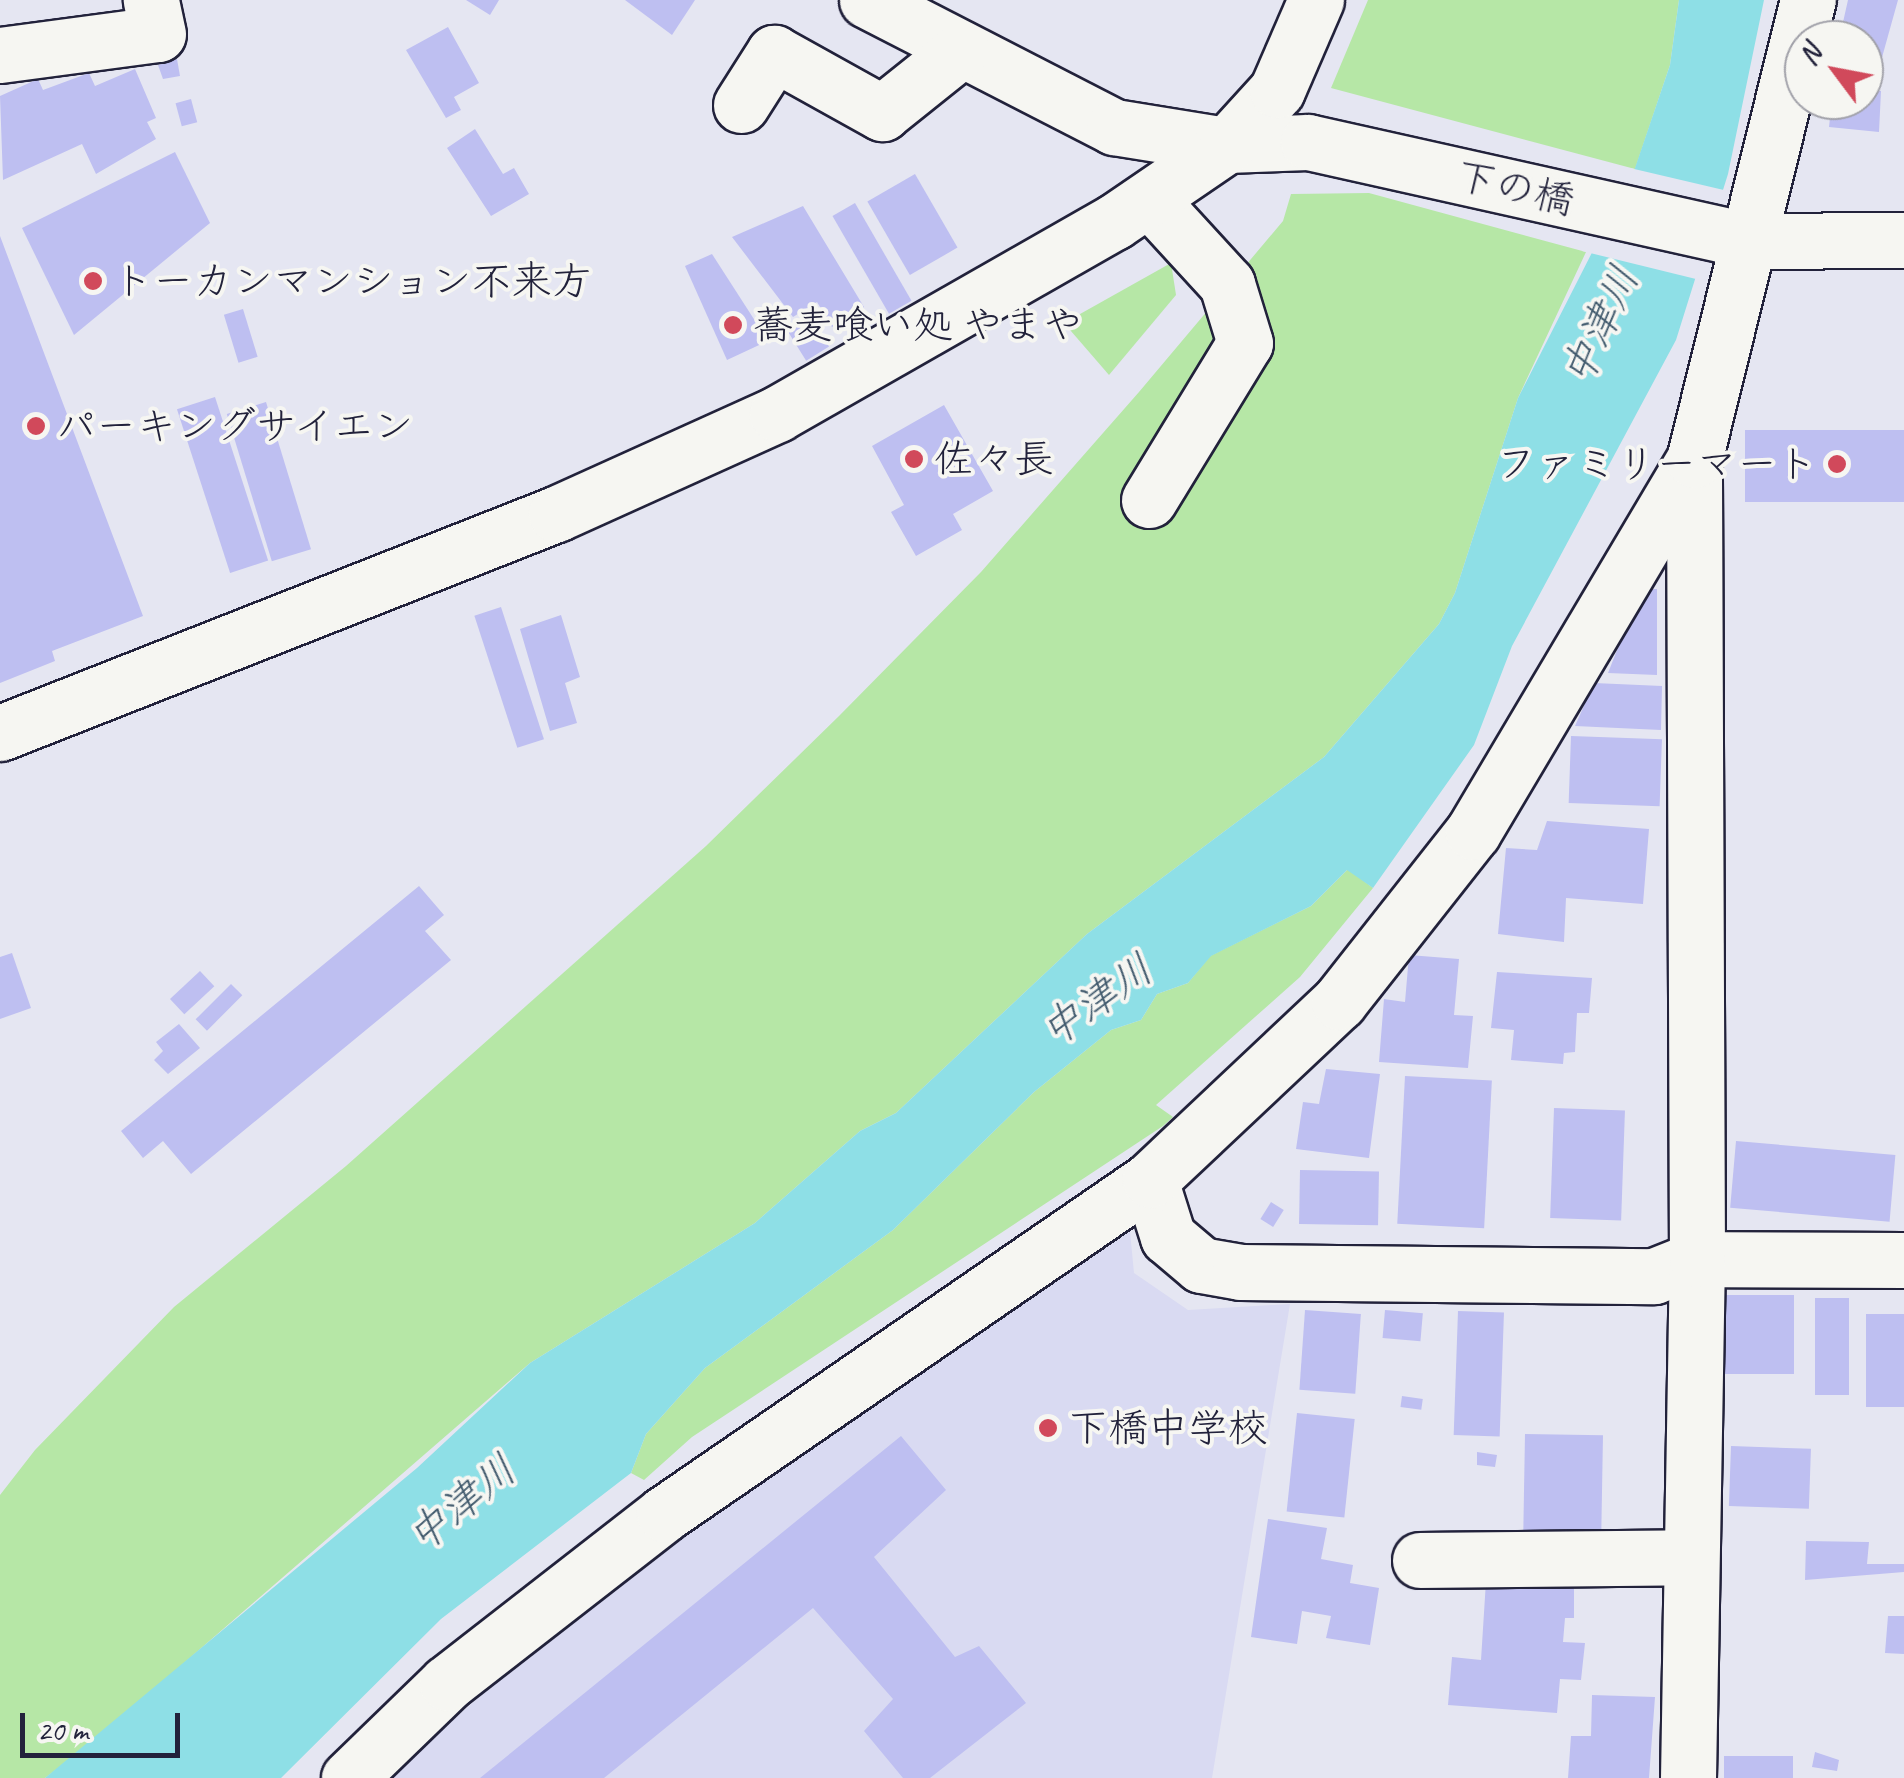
<!DOCTYPE html>
<html>
<head>
<meta charset="utf-8">
<style>
	body { margin:0 }
	#map { position:relative; width:1904px; height:1778px; overflow:hidden; background:#e5e6f2; font-family:Caveat,"Klee One",sans-serif }
	div>[style] { position:absolute }
	.built>* { inset:0; background:#d9daf2 }
	.green>* { inset:0; background:#b6e7a6 }
	.water>* { inset:0; background:#8edfe6 }
	.pier>* { inset:0; background:#e5e6f2 }
	.building>* { inset:0; background:#bebff1; transform-origin:0 0 }
	.roads { filter:drop-shadow(2px 0 #22223b) drop-shadow(-2px 0 #22223b) drop-shadow(0 2px #22223b) drop-shadow(0 -2px #22223b) }
	.minor>* { height:55px; margin:-27.5px; padding:0 27.5px; transform-origin:27.5px; border-radius:27.5px; background:#f6f6f2 }
	.dots>* { width:28px; height:28px; translate:-50% -50%; box-sizing:border-box; border:5px solid #f6f6f2; border-radius:50% }
	span { translate:-50% -50%; white-space:nowrap; text-align:center; line-height:1.15; -webkit-text-stroke:8px #f6f6f2; paint-order:stroke }
	.street-label { font-size:40px; color:#22223b }
	.poi-label { font-size:40px; color:#22223b }
	.left { translate:0 -50%; text-align:left }
	.right { translate:-100% -50%; text-align:right }
	.water-label { font-size:42px; color:#425b6e; font-style:italic }
	.north { position:absolute; left:1784px; top:20px; width:100px; height:100px; box-sizing:border-box; background:#f6f6f2; border:2px solid #a1a1a9; border-radius:50%; rotate:302deg; font-size:28px; font-weight:700; line-height:40px; text-align:center; color:#22223b }
	.north::after { content:''; display:block; margin:auto; width:35px; height:45px; background:#d1495b; clip-path:polygon(50% 0,100% 100%,50% 72%,0 100%) }
	.scale { position:absolute; left:20px; top:1713px; width:160px; height:45px; box-sizing:border-box; border:5px solid #22223b; border-top:0; padding-left:12px; font-size:30px; line-height:35px; white-space:nowrap; color:#22223b; -webkit-text-stroke:8px #f6f6f2; paint-order:stroke }
</style>
</head>
<body>
<div id="map">
	<div class="built">
		<div style="clip-path:polygon(1129px 1221px,1134px 1273px,1188px 1310px,1290px 1304px,1212px 1778px,387px 1778px,652px 1545px)"></div>
	</div>
	<div class="green">
		<div style="clip-path:polygon(1368px 0,1679px 0,1670px 65px,1635px 169px,1331px 88px)"></div>
		<div style="clip-path:polygon(1369px 193px,1586px 252px,1518px 398px,1455px 593px,1439px 624px,1324px 757px,1087px 934px,896px 1113px,860px 1131px,755px 1223px,530px 1363px,101px 1735px,45px 1778px,0 1778px,0 1495px,35px 1450px,174px 1307px,346px 1166px,706px 846px,839px 716px,981px 572px,1139px 392px,1283px 221px,1291px 194px)"></div>
		<div style="clip-path:polygon(1171px 263px,1176px 295px,1109px 375px,1064px 323px)"></div>
		<div style="clip-path:polygon(1348px 869px,1373px 888px,1300px 977px,1156px 1105px,1173px 1117px,1163px 1126px,692px 1437px,644px 1480px,631px 1473px,646px 1434px,705px 1368px,893px 1230px,1034px 1092px,1111px 1030px,1141px 1020px,1157px 994px,1188px 983px,1210px 956px,1311px 906px)"></div>
	</div>
	<div class="water">
		<div style="clip-path:polygon(1679px 0,1764px 0,1728px 174px,1676px 340px,1512px 646px,1474px 745px,1373px 888px,1347px 870px,1311px 906px,1211px 956px,1188px 983px,1157px 994px,1141px 1020px,1111px 1030px,1034px 1092px,893px 1230px,705px 1368px,646px 1434px,631px 1473px,441px 1619px,281px 1778px,45px 1778px,417px 1468px,530px 1363px,755px 1223px,860px 1131px,896px 1113px,1087px 934px,1324px 757px,1439px 624px,1455px 593px,1518px 398px,1635px 168px,1670px 65px)"></div>
	</div>
	<div class="pier">
		<div style="clip-path:polygon(1630px 168px,1728px 191px,1700px 280px,1582px 251px)"></div>
	</div>
	<div class="building">
		<div style="clip-path:polygon(466px 0,499px 0,490px 15px)"></div>
		<div style="clip-path:polygon(625px 0,695px 0,672px 35px)"></div>
		<div style="clip-path:polygon(1848px 0,1898px 0,1881px 61px,1864px 57px,1864px 40px,1839px 40px)"></div>
		<div style="clip-path:polygon(448px 27px,479px 83px,454px 97px,461px 110px,446px 118px,406px 50px)"></div>
		<div style="clip-path:polygon(177px 59px,180px 76px,163px 79px,158px 65px)"></div>
		<div style="clip-path:polygon(135px 69px,156px 118px,147px 122px,156px 139px,96px 174px,82px 144px,3px 180px,0 96px,38px 79px,43px 90px,89px 73px,95px 86px)"></div>
		<div style="clip-path:polygon(1864px 89px,1881px 91px,1879px 132px,1829px 127px,1832px 100px,1864px 100px)"></div>
		<div style="left:191px;top:99px;width:24px;height:16px;rotate:75deg"></div>
		<div style="clip-path:polygon(475px 129px,503px 174px,514px 168px,529px 194px,491px 216px,447px 148px)"></div>
		<div style="clip-path:polygon(175px 152px,210px 223px,74px 335px,22px 228px)"></div>
		<div style="left:915px;top:174px;width:85px;height:55px;rotate:60deg"></div>
		<div style="left:855px;top:203px;width:113px;height:26px;rotate:60deg"></div>
		<div style="clip-path:polygon(803px 206px,864px 307px,832px 327px,817px 302px,793px 317px,732px 237px)"></div>
		<div style="clip-path:polygon(0 236px,143px 616px,52px 651px,55px 661px,0 683px)"></div>
		<div style="clip-path:polygon(712px 254px,768px 341px,727px 360px,685px 266px)"></div>
		<div style="left:243px;top:309px;width:50px;height:20px;rotate:73deg"></div>
		<div style="left:810px;top:316px;width:36px;height:27px;rotate:58deg"></div>
		<div style="left:215px;top:397px;width:172px;height:40px;rotate:72deg"></div>
		<div style="left:266px;top:402px;width:154px;height:41px;rotate:73deg"></div>
		<div style="clip-path:polygon(944px 405px,993px 491px,953px 514px,962px 530px,916px 556px,891px 512px,904px 505px,872px 446px)"></div>
		<div style="left:1745px;top:430px;width:159px;height:72px"></div>
		<div style="clip-path:polygon(1641px 589px,1657px 589px,1657px 675px,1608px 673px)"></div>
		<div style="left:501px;top:607px;width:139px;height:28px;rotate:72deg"></div>
		<div style="clip-path:polygon(561px 615px,580px 677px,565px 683px,577px 723px,550px 731px,520px 629px)"></div>
		<div style="clip-path:polygon(1594px 683px,1662px 686px,1661px 730px,1575px 726px)"></div>
		<div style="left:1571px;top:736px;width:91px;height:67px;rotate:2deg"></div>
		<div style="clip-path:polygon(1547px 821px,1649px 829px,1643px 904px,1566px 898px,1564px 942px,1498px 934px,1506px 848px,1537px 850px)"></div>
		<div style="clip-path:polygon(419px 886px,444px 915px,425px 931px,451px 960px,191px 1174px,163px 1141px,143px 1158px,121px 1131px)"></div>
		<div style="clip-path:polygon(12px 953px,31px 1008px,0 1019px,0 957px)"></div>
		<div style="clip-path:polygon(1409px 955px,1459px 959px,1454px 1015px,1473px 1016px,1468px 1068px,1379px 1062px,1384px 999px,1405px 1002px)"></div>
		<div style="left:200px;top:971px;width:21px;height:41px;rotate:47deg"></div>
		<div style="clip-path:polygon(1497px 972px,1592px 978px,1589px 1013px,1577px 1013px,1575px 1052px,1564px 1053px,1563px 1064px,1511px 1060px,1514px 1030px,1491px 1028px)"></div>
		<div style="left:231px;top:984px;width:16px;height:50px;rotate:45deg"></div>
		<div style="clip-path:polygon(179px 1024px,200px 1048px,168px 1074px,154px 1060px,163px 1051px,156px 1042px)"></div>
		<div style="clip-path:polygon(1326px 1069px,1380px 1074px,1369px 1158px,1296px 1149px,1303px 1102px,1319px 1104px)"></div>
		<div style="left:1405px;top:1076px;width:87px;height:148px;rotate:3deg"></div>
		<div style="left:1554px;top:1108px;width:71px;height:110px;rotate:2deg"></div>
		<div style="left:1736px;top:1141px;width:160px;height:67px;rotate:5deg"></div>
		<div style="left:1300px;top:1170px;width:79px;height:54px;rotate:1deg"></div>
		<div style="left:1271px;top:1202px;width:15px;height:20px;rotate:32deg"></div>
		<div style="left:1724px;top:1295px;width:70px;height:79px"></div>
		<div style="left:1815px;top:1298px;width:34px;height:97px"></div>
		<div style="left:1305px;top:1310px;width:56px;height:80px;rotate:4deg"></div>
		<div style="left:1385px;top:1310px;width:38px;height:28px;rotate:5deg"></div>
		<div style="left:1458px;top:1311px;width:46px;height:124px;rotate:2deg"></div>
		<div style="left:1904px;top:1314px;width:93px;height:38px;rotate:90deg"></div>
		<div style="left:1402px;top:1396px;width:21px;height:11px;rotate:8deg"></div>
		<div style="left:1297px;top:1413px;width:58px;height:99px;rotate:6deg"></div>
		<div style="left:1525px;top:1434px;width:78px;height:101px;rotate:1deg"></div>
		<div style="clip-path:polygon(901px 1436px,946px 1490px,874px 1557px,955px 1657px,979px 1646px,1026px 1703px,930px 1778px,903px 1778px,864px 1731px,893px 1699px,813px 1608px,604px 1778px,480px 1778px)"></div>
		<div style="left:1731px;top:1446px;width:80px;height:60px;rotate:2deg"></div>
		<div style="clip-path:polygon(1477px 1452px,1497px 1455px,1495px 1467px,1477px 1465px)"></div>
		<div style="clip-path:polygon(1268px 1519px,1327px 1528px,1321px 1559px,1353px 1565px,1350px 1583px,1379px 1588px,1370px 1645px,1326px 1638px,1331px 1616px,1302px 1611px,1297px 1644px,1251px 1637px)"></div>
		<div style="clip-path:polygon(1806px 1541px,1869px 1542px,1867px 1564px,1904px 1564px,1904px 1572px,1805px 1580px)"></div>
		<div style="clip-path:polygon(1486px 1581px,1574px 1582px,1574px 1618px,1565px 1618px,1563px 1642px,1585px 1643px,1581px 1680px,1560px 1679px,1557px 1713px,1448px 1705px,1452px 1657px,1481px 1660px)"></div>
		<div style="clip-path:polygon(1888px 1616px,1904px 1616px,1904px 1654px,1885px 1653px)"></div>
		<div style="clip-path:polygon(1592px 1695px,1655px 1697px,1649px 1778px,1568px 1778px,1571px 1736px,1591px 1736px)"></div>
		<div style="clip-path:polygon(1815px 1752px,1839px 1760px,1837px 1771px,1812px 1767px)"></div>
		<div style="left:1724px;top:1756px;width:69px;height:22px"></div>
	</div>
	<div class="roads">
		<div class="minor">
			<div style="left:867px;top:0;width:278px;rotate:27.2deg"></div>
			<div style="left:1114px;top:127px;width:114px;rotate:9.1deg"></div>
			<div style="left:1227px;top:145px;width:81px;rotate:-2.1deg"></div>
			<div style="left:1308px;top:142px;width:454px;rotate:12.6deg"></div>
			<div style="left:1751px;top:241px;width:153px;rotate:-0.4deg"></div>
			<div style="left:0;top:55px;width:159px;rotate:-7.6deg"></div>
			<div style="left:158px;top:34px;width:35px;rotate:-102deg"></div>
			<div style="left:741px;top:105px;width:62px;rotate:-57.6deg"></div>
			<div style="left:774px;top:53px;width:124px;rotate:29.1deg"></div>
			<div style="left:882px;top:113px;width:102px;rotate:-38.7deg"></div>
			<div style="left:1149px;top:500px;width:184px;rotate:-58.6deg"></div>
			<div style="left:1245px;top:343px;width:62px;rotate:-107deg"></div>
			<div style="left:1227px;top:284px;width:115px;rotate:-132.5deg"></div>
			<div style="left:0;top:733px;width:598px;rotate:-21.5deg"></div>
			<div style="left:556px;top:514px;width:243px;rotate:-24.3deg"></div>
			<div style="left:777px;top:414px;width:388px;rotate:-29.7deg"></div>
			<div style="left:1114px;top:222px;width:137px;rotate:-34.3deg"></div>
			<div style="left:1227px;top:145px;width:74px;rotate:-47.7deg"></div>
			<div style="left:1277px;top:90px;width:98px;rotate:-66.6deg"></div>
			<div style="left:1150px;top:1180px;width:60px;rotate:72.5deg"></div>
			<div style="left:1168px;top:1237px;width:43px;rotate:40.3deg"></div>
			<div style="left:1201px;top:1265px;width:40px;rotate:10deg"></div>
			<div style="left:1240px;top:1272px;width:414px;rotate:0.6deg"></div>
			<div style="left:1654px;top:1276px;width:46px;rotate:-21.6deg"></div>
			<div style="left:1697px;top:1259px;width:207px;rotate:0.3deg"></div>
			<div style="left:1420px;top:1560px;width:269px;rotate:-0.6deg"></div>
			<div style="left:349px;top:1778px;width:136px;rotate:-44.1deg"></div>
			<div style="left:447px;top:1683px;width:275px;rotate:-37.9deg"></div>
			<div style="left:664px;top:1514px;width:590px;rotate:-34.5deg"></div>
			<div style="left:1150px;top:1180px;width:260px;rotate:-43.3deg"></div>
			<div style="left:1339px;top:1002px;width:216px;rotate:-51.8deg"></div>
			<div style="left:1473px;top:832px;width:433px;rotate:-59.3deg"></div>
			<div style="left:1688px;top:1778px;width:519px;rotate:-89.01deg"></div>
			<div style="left:1697px;top:1259px;width:799px;rotate:-90.22deg"></div>
			<div style="left:1694px;top:460px;width:474px;rotate:-76.1deg"></div>
		</div>
	</div>
	<div class="dots">
		<div style="left:93px;top:281px;background:#d1495b"></div>
		<div style="left:733px;top:325px;background:#d1495b"></div>
		<div style="left:36px;top:426px;background:#d1495b"></div>
		<div style="left:914px;top:459px;background:#d1495b"></div>
		<div style="left:1837px;top:464px;background:#d1495b"></div>
		<div style="left:1048px;top:1428px;background:#d1495b"></div>
	</div>
	<div class="street-label">
		<span style="left:1515px;top:188px;rotate:13deg">下の橋</span>
	</div>
	<div class="poi-label">
		<span class="left" style="left:113px;top:281px">トーカンマンション不来方</span>
		<span class="left" style="left:753px;top:325px">蕎麦喰い処 やまや</span>
		<span class="left" style="left:56px;top:426px">パーキングサイエン</span>
		<span class="left" style="left:934px;top:459px">佐々長</span>
		<span class="right" style="left:1817px;top:464px">ファミリーマート</span>
		<span class="left" style="left:1068px;top:1428px">下橋中学校</span>
	</div>
	<div class="water-label">
		<span style="left:1601px;top:326px;rotate:-65deg">中津川</span>
		<span style="left:1097px;top:1001px;rotate:-35deg">中津川</span>
		<span style="left:462px;top:1504px;rotate:-39deg">中津川</span>
	</div>
	<div class="north">N</div>
	<div class="scale">20 m</div>
</div>
</body>
</html>
